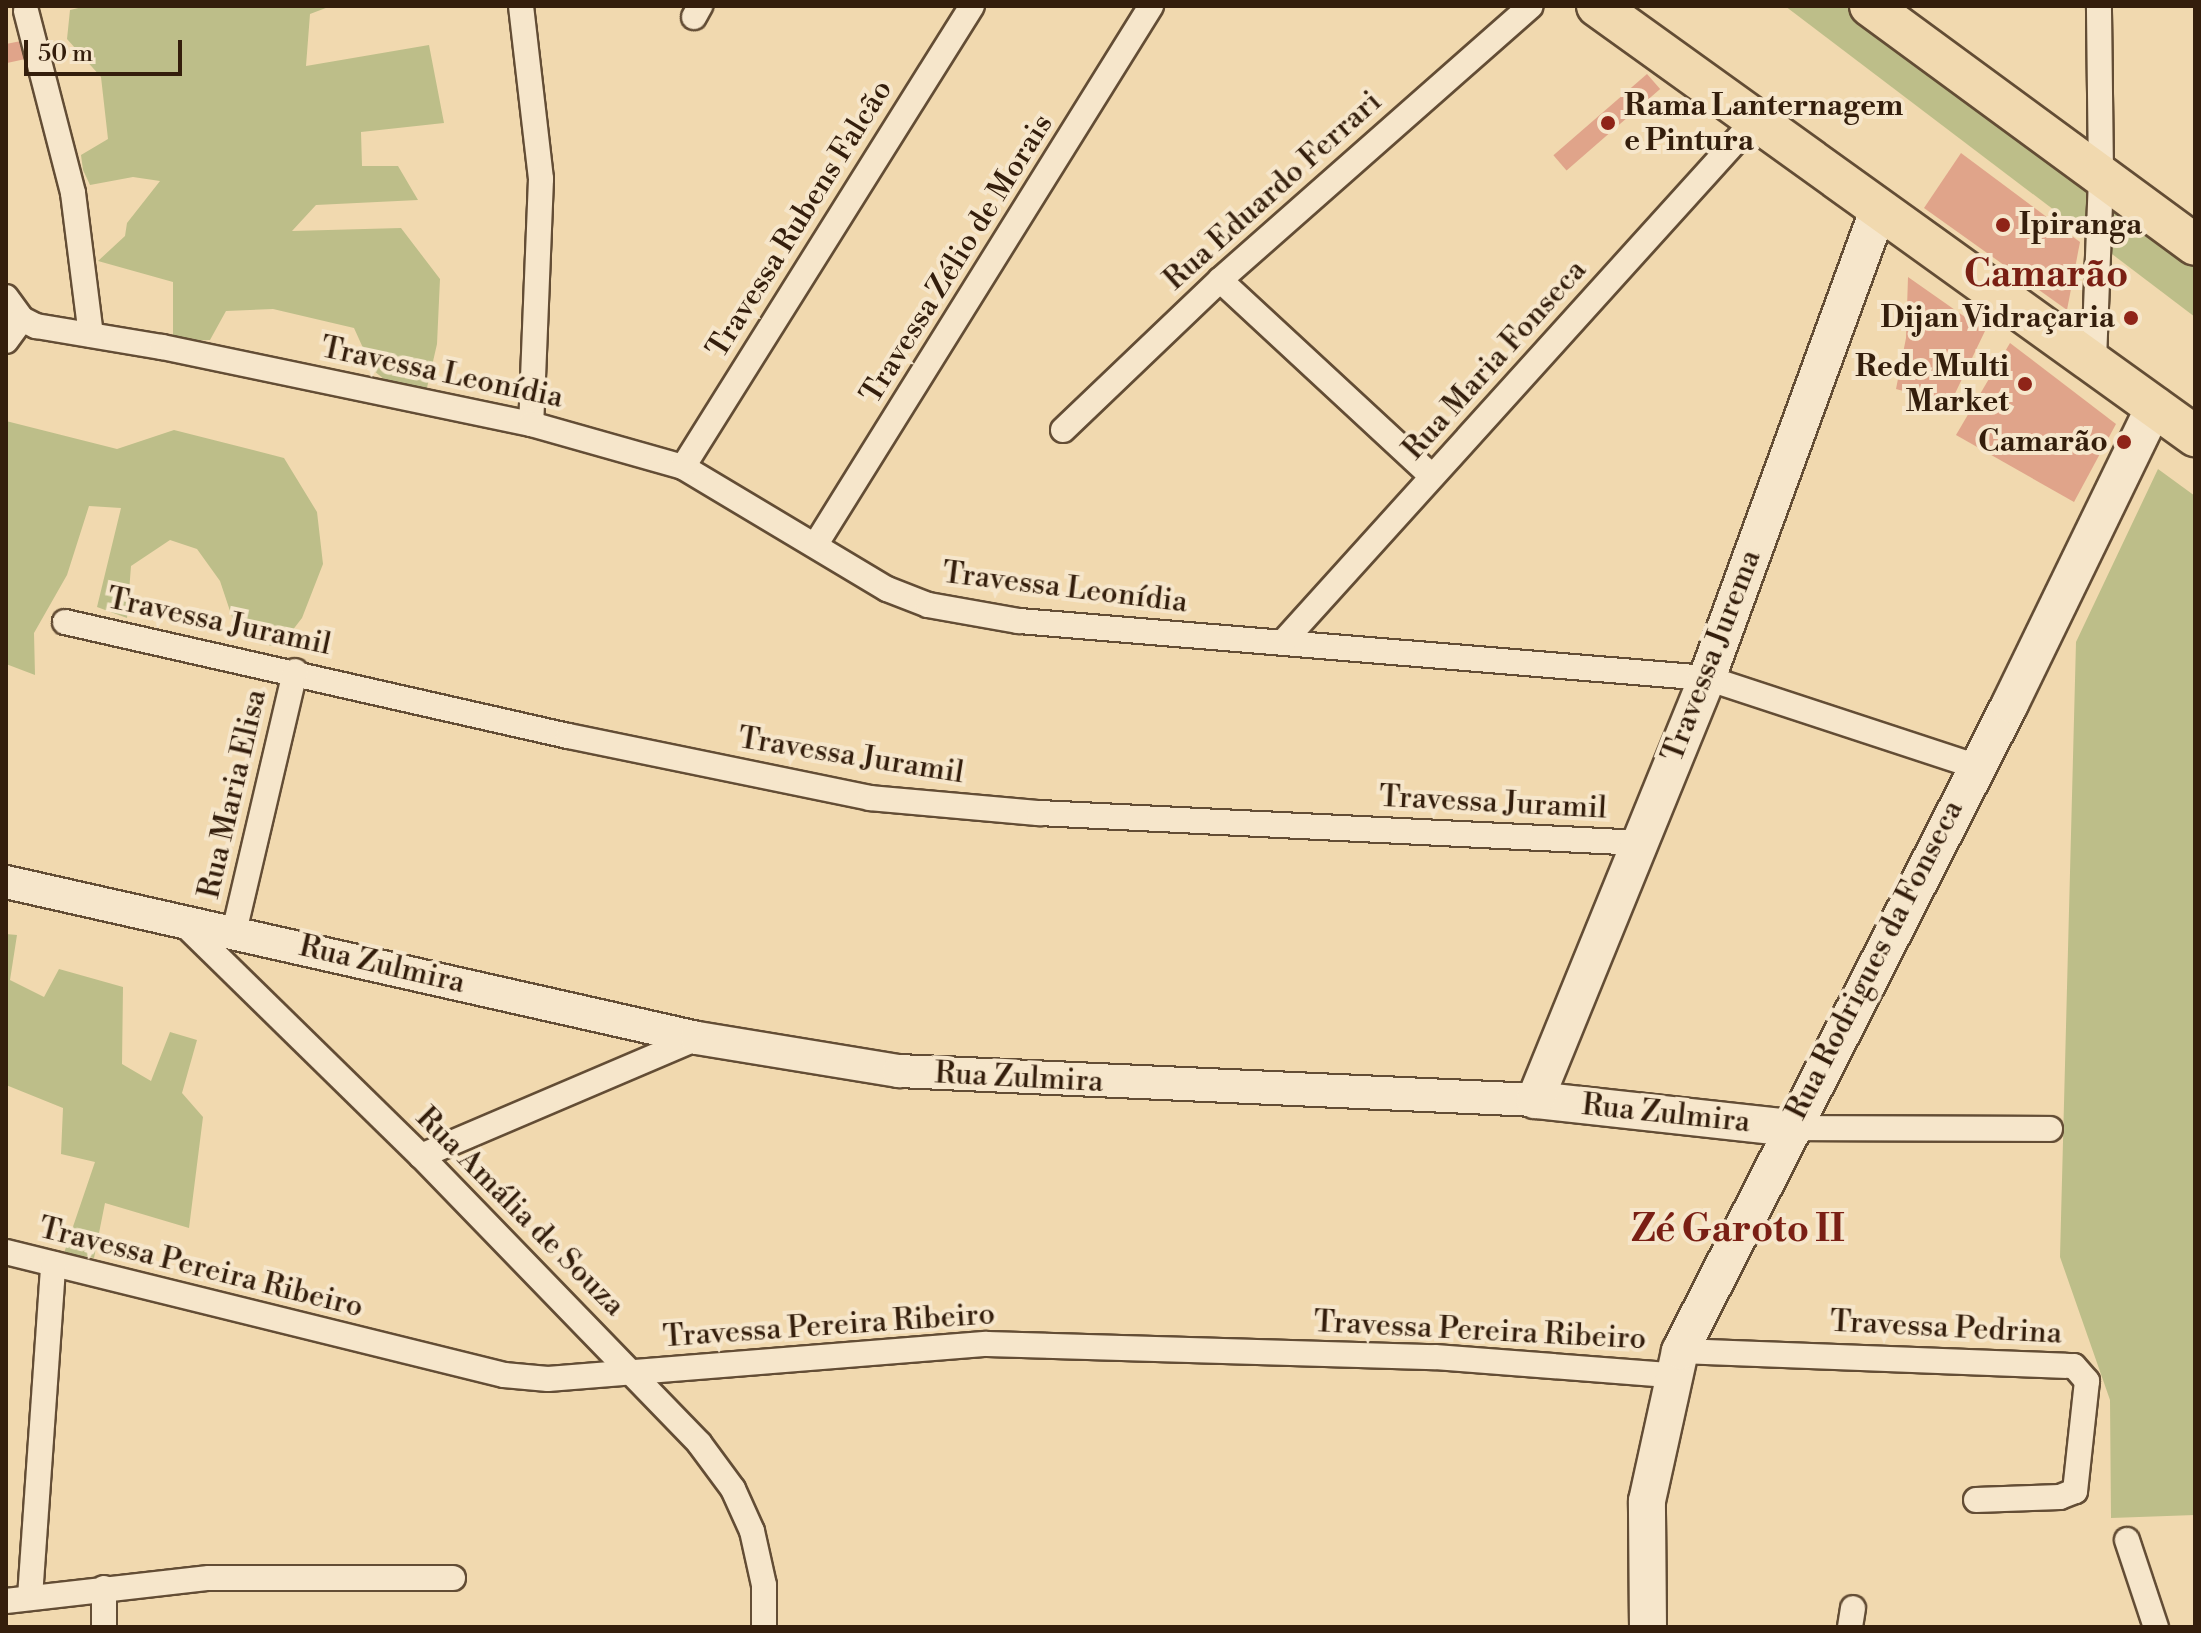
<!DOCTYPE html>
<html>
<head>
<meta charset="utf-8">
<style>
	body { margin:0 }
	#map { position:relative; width:2201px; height:1633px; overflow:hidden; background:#f1d9af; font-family:"Libre Bodoni",serif }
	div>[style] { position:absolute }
	.green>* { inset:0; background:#bdbe89 }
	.building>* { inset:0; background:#e0a48a; transform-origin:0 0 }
	.roads { filter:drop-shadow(2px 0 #634d35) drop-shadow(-2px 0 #634d35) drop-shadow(0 2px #634d35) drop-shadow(0 -2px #634d35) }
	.minor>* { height:24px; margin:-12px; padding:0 12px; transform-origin:12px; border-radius:12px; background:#f6e6cb }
	.tertiary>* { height:32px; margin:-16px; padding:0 16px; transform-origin:16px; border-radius:16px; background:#f6e6cb }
	.secondary>* { height:36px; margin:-18px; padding:0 18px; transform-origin:18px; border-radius:18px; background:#f6e6cb }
	.primary>* { height:40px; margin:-20px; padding:0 20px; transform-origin:20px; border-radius:20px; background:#f1d9af }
	.dots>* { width:22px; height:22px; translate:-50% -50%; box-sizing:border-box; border:4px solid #f6e6cb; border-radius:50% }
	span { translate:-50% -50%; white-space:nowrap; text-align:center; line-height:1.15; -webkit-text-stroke:8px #f6e6cb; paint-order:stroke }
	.poi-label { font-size:30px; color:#341e0c; font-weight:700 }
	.left { translate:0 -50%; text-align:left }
	.right { translate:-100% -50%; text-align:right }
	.street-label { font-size:30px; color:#341e0c }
	.district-label { font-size:38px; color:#7a1f14; font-weight:700 }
	.frame { position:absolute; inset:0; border:8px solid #341e0c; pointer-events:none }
	.scale { position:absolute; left:24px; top:40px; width:158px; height:36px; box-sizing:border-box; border:4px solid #341e0c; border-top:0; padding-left:10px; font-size:24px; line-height:28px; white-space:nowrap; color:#341e0c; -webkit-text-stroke:6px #f6e6cb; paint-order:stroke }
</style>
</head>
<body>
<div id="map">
	<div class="green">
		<div style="clip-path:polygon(87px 6px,331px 6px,310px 14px,306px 66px,429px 45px,444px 123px,361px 132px,362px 166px,398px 166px,418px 200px,316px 205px,292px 231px,401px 228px,440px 279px,437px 344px,426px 392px,397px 390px,373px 370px,354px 328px,273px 309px,226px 311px,210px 340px,173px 341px,173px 282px,98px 261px,125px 236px,127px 223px,160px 181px,133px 177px,90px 185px,83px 170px,81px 155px,108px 139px,101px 77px,67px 39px,70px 10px)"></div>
		<div style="clip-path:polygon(1785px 6px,1866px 6px,2195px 261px,2195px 317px)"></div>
		<div style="clip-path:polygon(6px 421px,117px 449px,174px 430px,284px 458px,317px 512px,323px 564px,302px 618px,285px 640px,271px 646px,238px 635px,220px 581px,197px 549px,170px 540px,131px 566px,127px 618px,97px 607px,121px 508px,89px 506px,67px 575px,34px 633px,35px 675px,6px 664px)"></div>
		<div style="clip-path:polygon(2158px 469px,2195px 496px,2195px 1515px,2111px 1518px,2110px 1400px,2060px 1257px,2076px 642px)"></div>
		<div style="clip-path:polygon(6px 934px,17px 935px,10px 980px,44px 997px,59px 969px,123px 987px,122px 1064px,151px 1081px,170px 1032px,197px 1040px,182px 1093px,203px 1117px,189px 1228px,105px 1203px,94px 1258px,64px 1253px,95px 1162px,61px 1154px,63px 1108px,6px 1085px)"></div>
	</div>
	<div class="building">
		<div style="clip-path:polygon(26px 40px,30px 58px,7px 63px,6px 44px)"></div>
		<div style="left:1647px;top:74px;width:20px;height:124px;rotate:49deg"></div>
		<div style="clip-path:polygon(1961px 153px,2080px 242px,2067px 310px,1924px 208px)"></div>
		<div style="clip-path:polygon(1908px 277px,1985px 331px,1950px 404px,1896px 389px,1906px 338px)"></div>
		<div style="clip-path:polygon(2010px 343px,2116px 424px,2074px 502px,1956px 435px)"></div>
	</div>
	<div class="roads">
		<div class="minor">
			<div style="left:521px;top:6px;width:174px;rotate:83.4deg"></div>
			<div style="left:541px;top:179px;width:245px;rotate:92.3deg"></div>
			<div style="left:26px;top:11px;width:188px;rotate:75.5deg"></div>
			<div style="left:73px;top:193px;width:143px;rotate:82.8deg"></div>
			<div style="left:694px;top:17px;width:13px;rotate:-61deg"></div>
			<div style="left:1220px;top:280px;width:289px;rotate:42.8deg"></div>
			<div style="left:6px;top:297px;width:27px;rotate:54deg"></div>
			<div style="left:22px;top:319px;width:16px;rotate:27deg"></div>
			<div style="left:36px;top:326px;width:128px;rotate:9.5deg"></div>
			<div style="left:162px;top:347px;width:377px;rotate:11.8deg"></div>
			<div style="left:531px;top:424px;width:158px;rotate:15.8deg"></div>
			<div style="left:683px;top:467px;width:238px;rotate:30.9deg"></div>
			<div style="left:887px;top:589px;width:44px;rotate:21.3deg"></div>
			<div style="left:928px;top:605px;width:92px;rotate:10deg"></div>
			<div style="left:1019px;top:621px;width:690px;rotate:4.74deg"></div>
			<div style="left:1707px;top:678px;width:281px;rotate:18.2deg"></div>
			<div style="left:6px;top:341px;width:27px;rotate:-54deg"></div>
			<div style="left:2094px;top:360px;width:185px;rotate:-87.8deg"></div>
			<div style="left:2101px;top:175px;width:169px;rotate:-90.7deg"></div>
			<div style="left:1063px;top:430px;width:217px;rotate:-43.7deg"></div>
			<div style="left:1220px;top:280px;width:414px;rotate:-41.4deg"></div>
			<div style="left:683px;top:467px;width:544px;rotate:-57.92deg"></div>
			<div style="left:816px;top:544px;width:634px;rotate:-58.09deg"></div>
			<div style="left:65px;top:622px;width:516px;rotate:12.77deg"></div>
			<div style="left:568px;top:736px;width:308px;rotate:11.6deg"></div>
			<div style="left:870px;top:798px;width:170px;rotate:5.1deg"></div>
			<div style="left:1039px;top:813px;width:603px;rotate:2.85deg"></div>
			<div style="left:1283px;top:642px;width:702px;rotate:-47.89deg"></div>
			<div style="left:182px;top:922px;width:334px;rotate:44.4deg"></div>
			<div style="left:421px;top:1156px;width:400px;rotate:45.9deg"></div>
			<div style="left:699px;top:1443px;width:57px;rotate:53.5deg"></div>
			<div style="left:733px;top:1489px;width:46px;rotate:65.7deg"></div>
			<div style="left:752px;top:1531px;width:55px;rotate:77.5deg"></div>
			<div style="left:764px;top:1585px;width:42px;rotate:90deg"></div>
			<div style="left:234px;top:932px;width:268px;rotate:-76.8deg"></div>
			<div style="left:1790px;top:1128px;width:260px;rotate:0.2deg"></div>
			<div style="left:421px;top:1156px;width:300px;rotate:-23.1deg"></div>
			<div style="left:6px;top:1252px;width:513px;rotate:13.87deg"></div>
			<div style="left:504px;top:1375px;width:44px;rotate:5.2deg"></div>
			<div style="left:548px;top:1379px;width:440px;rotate:-4.6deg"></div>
			<div style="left:987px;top:1344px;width:448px;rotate:1.7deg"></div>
			<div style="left:1435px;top:1357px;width:237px;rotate:4.4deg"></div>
			<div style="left:1680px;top:1351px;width:394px;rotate:2.2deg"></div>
			<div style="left:2074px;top:1366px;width:20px;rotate:49deg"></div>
			<div style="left:2087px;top:1381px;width:111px;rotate:96.2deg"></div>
			<div style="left:2075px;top:1491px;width:16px;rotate:158deg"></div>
			<div style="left:2060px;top:1497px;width:84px;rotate:178deg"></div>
			<div style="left:2127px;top:1540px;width:92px;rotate:71.6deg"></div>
			<div style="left:30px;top:1597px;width:334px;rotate:-86deg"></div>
			<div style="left:6px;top:1601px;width:204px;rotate:-6.5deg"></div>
			<div style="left:209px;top:1578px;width:244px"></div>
			<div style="left:104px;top:1627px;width:39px;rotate:-90deg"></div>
			<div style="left:1850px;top:1627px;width:19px;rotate:-81deg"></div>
		</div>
		<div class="tertiary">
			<div style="left:6px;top:882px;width:708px;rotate:12.72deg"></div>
			<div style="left:697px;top:1038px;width:205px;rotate:9.3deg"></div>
			<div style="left:899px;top:1071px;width:637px;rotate:2.61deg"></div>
		</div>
		<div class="secondary">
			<div style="left:1790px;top:1128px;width:257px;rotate:-173.7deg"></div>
			<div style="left:1535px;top:1100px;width:456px;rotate:-67.8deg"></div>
			<div style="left:1707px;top:678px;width:500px;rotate:-69.9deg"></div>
			<div style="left:1648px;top:1627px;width:126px;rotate:-90.5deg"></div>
			<div style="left:1647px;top:1501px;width:154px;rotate:-77.6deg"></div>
			<div style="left:1680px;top:1351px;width:726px;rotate:-62.98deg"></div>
			<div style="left:2010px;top:704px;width:332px;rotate:-64.1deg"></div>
		</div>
		<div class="primary">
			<div style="left:1597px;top:6px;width:737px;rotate:35.72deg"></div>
			<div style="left:1870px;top:6px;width:403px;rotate:36.3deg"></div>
		</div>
	</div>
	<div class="dots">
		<div style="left:1608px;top:123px;background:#8f2418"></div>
		<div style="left:2003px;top:225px;background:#8f2418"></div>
		<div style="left:2131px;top:318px;background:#8f2418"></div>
		<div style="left:2025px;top:384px;background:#8f2418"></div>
		<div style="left:2124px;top:442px;background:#8f2418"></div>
	</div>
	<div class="poi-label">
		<span class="left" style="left:1624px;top:123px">Rama Lanternagem<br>e Pintura</span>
		<span class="left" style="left:2019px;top:225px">Ipiranga</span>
		<span class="right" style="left:2115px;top:318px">Dijan Vidraçaria</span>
		<span class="right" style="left:2009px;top:384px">Rede Multi<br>Market</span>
		<span class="right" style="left:2108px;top:442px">Camarão</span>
	</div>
	<div class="street-label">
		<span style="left:1273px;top:191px;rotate:-42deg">Rua Eduardo Ferrari</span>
		<span style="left:800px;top:219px;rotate:-58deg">Travessa Rubens Falcão</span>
		<span style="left:957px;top:259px;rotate:-58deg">Travessa Zélio de Morais</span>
		<span style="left:1495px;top:360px;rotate:-48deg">Rua Maria Fonseca</span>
		<span style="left:442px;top:373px;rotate:12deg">Travessa Leonídia</span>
		<span style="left:1065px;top:588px;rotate:7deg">Travessa Leonídia</span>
		<span style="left:219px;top:622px;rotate:12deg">Travessa Juramil</span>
		<span style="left:1712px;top:656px;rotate:-69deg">Travessa Jurema</span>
		<span style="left:851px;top:756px;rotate:9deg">Travessa Juramil</span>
		<span style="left:233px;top:794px;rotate:-77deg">Rua Maria Elisa</span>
		<span style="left:1493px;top:803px;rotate:3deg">Travessa Juramil</span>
		<span style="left:1875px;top:960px;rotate:-63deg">Rua Rodrigues da Fonseca</span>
		<span style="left:382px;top:965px;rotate:13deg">Rua Zulmira</span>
		<span style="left:1019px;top:1078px;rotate:3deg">Rua Zulmira</span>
		<span style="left:1666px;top:1114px;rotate:6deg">Rua Zulmira</span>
		<span style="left:520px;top:1212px;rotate:45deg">Rua Amália de Souza</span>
		<span style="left:201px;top:1268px;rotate:14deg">Travessa Pereira Ribeiro</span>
		<span style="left:829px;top:1326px;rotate:-4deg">Travessa Pereira Ribeiro</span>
		<span style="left:1946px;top:1328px;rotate:3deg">Travessa Pedrina</span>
		<span style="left:1480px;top:1331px;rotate:3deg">Travessa Pereira Ribeiro</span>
	</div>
	<div class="district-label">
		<span style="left:2046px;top:275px">Camarão</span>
		<span style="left:1738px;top:1230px">Zé Garoto II</span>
	</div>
	<div class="frame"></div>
	<div class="scale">50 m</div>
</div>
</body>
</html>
